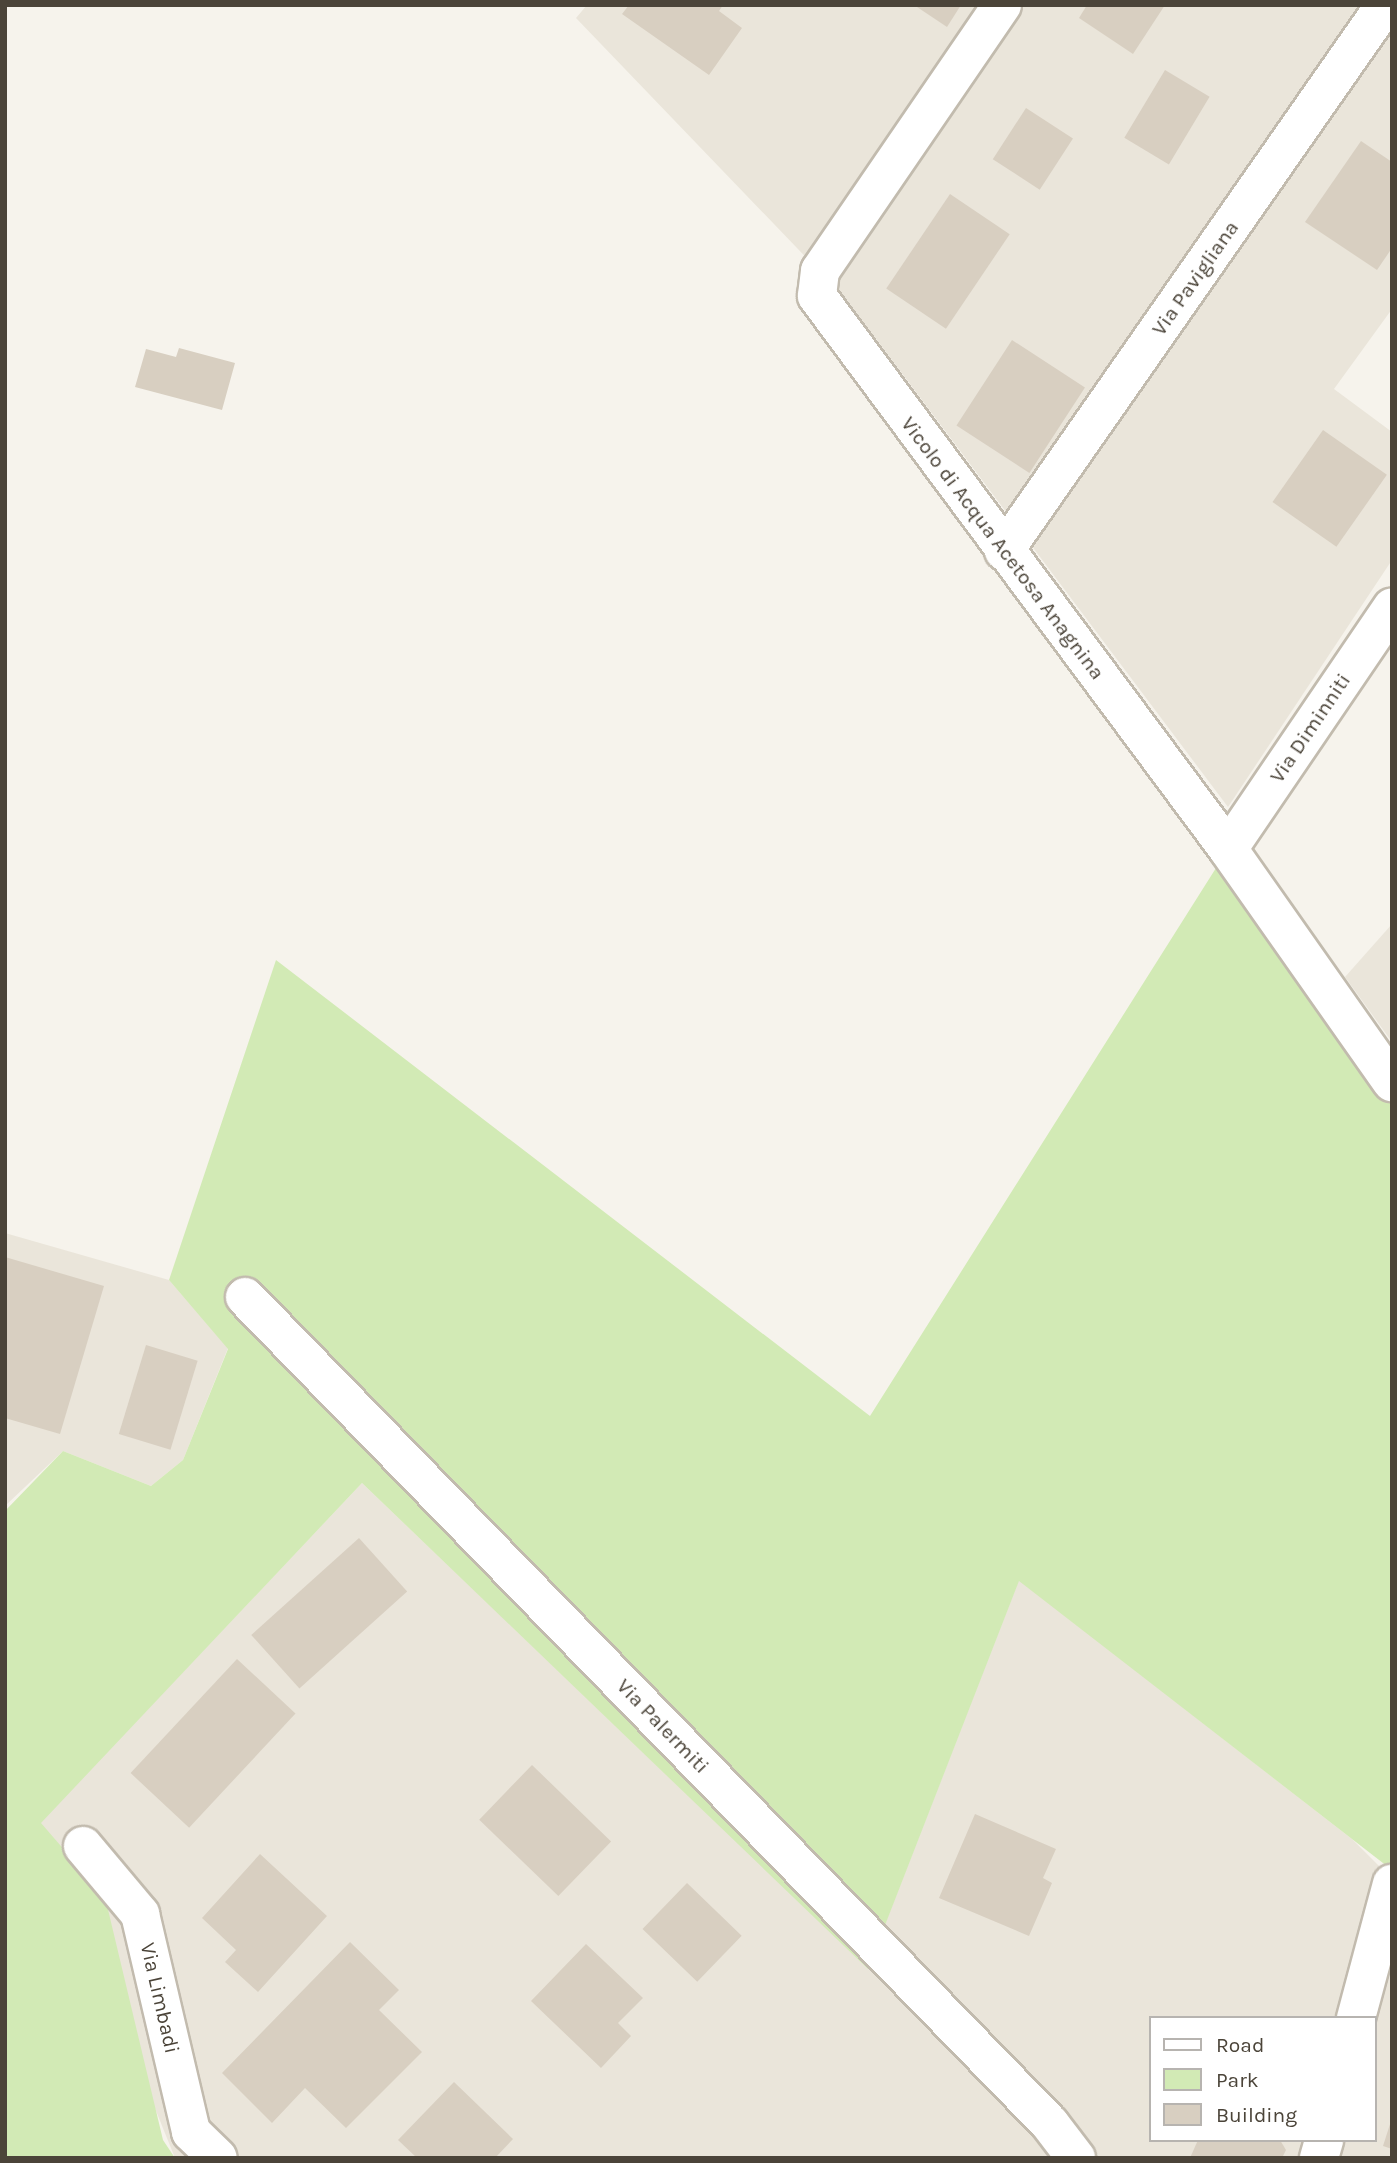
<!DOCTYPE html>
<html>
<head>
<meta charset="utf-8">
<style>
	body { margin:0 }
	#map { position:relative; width:1397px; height:2163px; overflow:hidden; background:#f6f3ec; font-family:Karla,sans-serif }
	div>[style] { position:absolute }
	.residential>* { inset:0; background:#eae5da }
	.green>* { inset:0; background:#d2eab5 }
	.building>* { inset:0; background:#d8cfc1; transform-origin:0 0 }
	.roads { filter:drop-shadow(2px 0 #c2bbae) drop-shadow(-2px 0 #c2bbae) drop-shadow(0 2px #c2bbae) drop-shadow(0 -2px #c2bbae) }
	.minor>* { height:38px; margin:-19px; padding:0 19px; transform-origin:19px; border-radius:19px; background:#fff }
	span { translate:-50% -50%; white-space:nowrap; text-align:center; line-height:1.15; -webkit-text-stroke:5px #fff; paint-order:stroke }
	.street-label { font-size:21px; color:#4b4439 }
	.frame { position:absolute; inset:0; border:7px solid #4b4439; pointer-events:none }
	.legend { position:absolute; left:1149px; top:2016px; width:228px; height:126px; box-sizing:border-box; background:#fff; border:2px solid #b7b4b0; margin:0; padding:9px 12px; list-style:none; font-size:21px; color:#4b4439 }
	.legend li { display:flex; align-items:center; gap:14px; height:35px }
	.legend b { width:35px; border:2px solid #b7b4b0 }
</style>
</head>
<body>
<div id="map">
	<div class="residential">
		<div style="clip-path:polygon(587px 5px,1392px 5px,1392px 309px,1334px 389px,1392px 432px,1392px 560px,1228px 807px,846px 299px,576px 18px)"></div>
		<div style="clip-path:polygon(1392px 924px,1392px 1042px,1345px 977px)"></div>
		<div style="clip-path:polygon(5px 1233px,169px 1280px,228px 1348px,183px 1460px,151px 1486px,63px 1451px,5px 1506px)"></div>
		<div style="clip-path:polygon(evenodd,362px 1483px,868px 1968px,1019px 1580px,1352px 1839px,1392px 1879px,1392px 2158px,175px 2158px,40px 1823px,362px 1483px,1150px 2018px,1374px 2018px,1374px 2140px,1150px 2140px,1150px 2018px)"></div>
	</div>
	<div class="green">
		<div style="clip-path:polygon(1228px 849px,1392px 1082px,1392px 1870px,1019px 1581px,868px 1969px,362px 1483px,41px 1823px,105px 1897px,163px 2140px,175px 2158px,5px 2158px,5px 1511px,63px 1451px,151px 1486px,183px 1460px,228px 1349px,169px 1280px,276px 960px,870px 1416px)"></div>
	</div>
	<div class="building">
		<div style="clip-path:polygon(629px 5px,723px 5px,719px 11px,742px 28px,709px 75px,622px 14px)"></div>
		<div style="clip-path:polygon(914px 5px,961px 5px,947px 27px)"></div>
		<div style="clip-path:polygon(1087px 5px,1165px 5px,1133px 54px,1079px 18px)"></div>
		<div style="left:1165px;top:70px;width:52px;height:79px;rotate:31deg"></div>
		<div style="left:1026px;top:108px;width:56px;height:61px;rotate:33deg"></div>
		<div style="clip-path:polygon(1361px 141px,1392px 162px,1392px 248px,1377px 270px,1305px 222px)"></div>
		<div style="left:950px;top:194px;width:72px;height:114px;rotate:34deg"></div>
		<div style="left:1012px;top:340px;width:87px;height:102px;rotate:33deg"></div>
		<div style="clip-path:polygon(179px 348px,235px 363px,222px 410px,135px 387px,146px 349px,176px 357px)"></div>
		<div style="left:1323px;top:430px;width:78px;height:88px;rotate:35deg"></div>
		<div style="clip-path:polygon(5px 1257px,104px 1286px,60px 1434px,5px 1418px)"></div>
		<div style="left:146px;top:1345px;width:54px;height:93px;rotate:17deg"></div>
		<div style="left:359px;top:1538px;width:72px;height:145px;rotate:48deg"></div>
		<div style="left:237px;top:1659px;width:80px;height:156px;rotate:43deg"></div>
		<div style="left:532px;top:1765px;width:110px;height:76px;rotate:44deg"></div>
		<div style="clip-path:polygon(975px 1814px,1056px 1849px,1043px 1878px,1052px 1883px,1029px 1936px,939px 1898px)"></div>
		<div style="clip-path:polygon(260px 1854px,327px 1916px,258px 1992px,225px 1962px,236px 1950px,202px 1918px)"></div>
		<div style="left:687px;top:1883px;width:76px;height:64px;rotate:44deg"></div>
		<div style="clip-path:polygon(350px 1942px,399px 1990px,379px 2010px,422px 2052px,346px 2128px,305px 2088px,272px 2123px,222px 2073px)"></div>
		<div style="clip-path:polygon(586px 1944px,643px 1998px,618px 2023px,631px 2036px,601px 2068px,531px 2001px)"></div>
		<div style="clip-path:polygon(454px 2082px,513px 2139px,495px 2158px,417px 2158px,398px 2140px)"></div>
		<div style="clip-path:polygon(1391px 2121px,1392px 2121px,1392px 2149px,1383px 2146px)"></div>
		<div style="clip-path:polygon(1198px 2140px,1280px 2140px,1286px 2150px,1282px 2158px,1190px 2158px)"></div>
	</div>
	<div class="roads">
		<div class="minor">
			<div style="left:1002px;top:5px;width:322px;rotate:124.4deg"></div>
			<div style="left:820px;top:271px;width:25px;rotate:97deg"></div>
			<div style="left:817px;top:296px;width:689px;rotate:53.38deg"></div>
			<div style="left:1228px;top:849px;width:285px;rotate:54.9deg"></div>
			<div style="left:1004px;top:551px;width:666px;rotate:-55.09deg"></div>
			<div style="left:1228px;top:849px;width:292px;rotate:-55.8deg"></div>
			<div style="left:245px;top:1297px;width:1154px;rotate:45.77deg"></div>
			<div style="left:1050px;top:2124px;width:43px;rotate:52.6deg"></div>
			<div style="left:83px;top:1846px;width:89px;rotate:50deg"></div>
			<div style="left:140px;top:1914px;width:224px;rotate:76.8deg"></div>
			<div style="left:191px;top:2132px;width:37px;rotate:44deg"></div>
			<div style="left:1356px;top:2018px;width:139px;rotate:-75deg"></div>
			<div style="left:1319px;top:2158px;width:19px;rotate:-74deg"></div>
		</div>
	</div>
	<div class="street-label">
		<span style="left:1195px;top:278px;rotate:-55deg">Via Pavigliana</span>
		<span style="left:1003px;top:548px;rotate:53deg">Vicolo di Acqua Acetosa Anagnina</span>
		<span style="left:1310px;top:728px;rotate:-56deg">Via Diminniti</span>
		<span style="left:663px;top:1726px;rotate:46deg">Via Palermiti</span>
		<span style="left:160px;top:1998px;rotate:77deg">Via Limbadi</span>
	</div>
	<div class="frame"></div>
	<ul class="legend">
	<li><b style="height:9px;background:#fff"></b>Road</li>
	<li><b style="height:19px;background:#d2eab5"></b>Park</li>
	<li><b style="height:19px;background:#d8cfc1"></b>Building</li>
	</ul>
</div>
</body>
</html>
